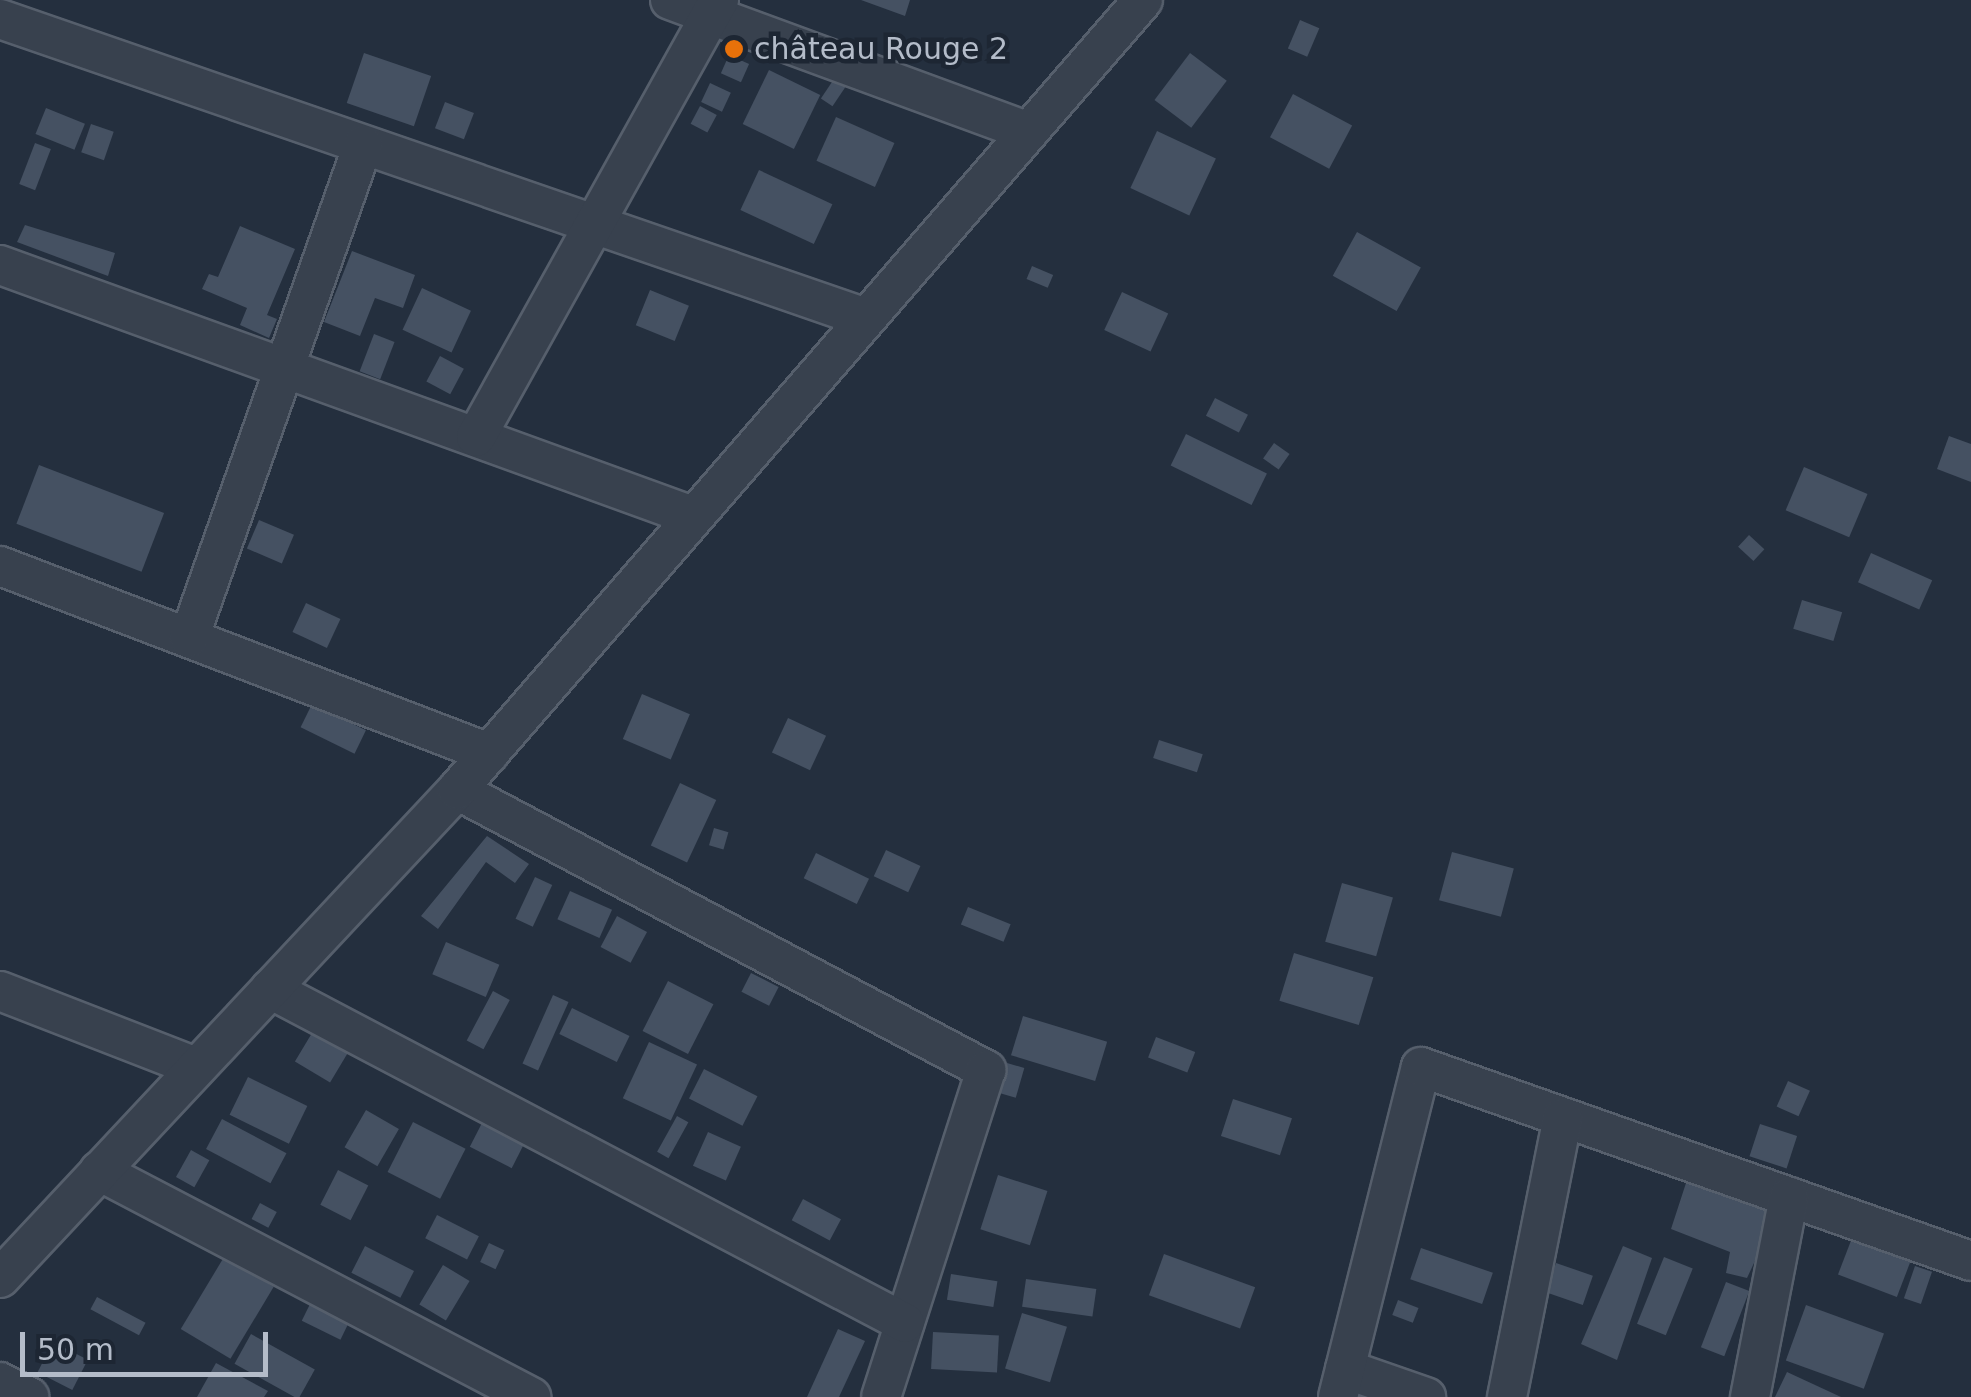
<!DOCTYPE html>
<html>
<head>
<meta charset="utf-8">
<style>
	body { margin:0 }
	#map { position:relative; width:1971px; height:1397px; overflow:hidden; background:#242f3e; font-family:"DejaVu Sans",sans-serif }
	div>[style] { position:absolute }
	.building>* { inset:0; background:#455162; transform-origin:0 0 }
	.roads { filter:drop-shadow(2px 0 #565f6c) drop-shadow(-2px 0 #565f6c) drop-shadow(0 2px #565f6c) drop-shadow(0 -2px #565f6c) }
	.minor>* { height:38px; margin:-19px; padding:0 19px; transform-origin:19px; border-radius:19px; background:#38414e }
	.dots>* { width:28px; height:28px; translate:-50% -50%; box-sizing:border-box; border:5px solid #1d2633; border-radius:50% }
	span { translate:-50% -50%; white-space:nowrap; text-align:center; line-height:1.15; -webkit-text-stroke:9px #1d2633; paint-order:stroke }
	.poi-label { font-size:30px; color:#b4bcc9 }
	.left { translate:0 -50%; text-align:left }
	.scale { position:absolute; left:20px; top:1332px; width:248px; height:45px; box-sizing:border-box; border:5px solid #b4bcc9; border-top:0; padding-left:12px; font-size:30px; line-height:35px; white-space:nowrap; color:#b4bcc9; -webkit-text-stroke:8px #1d2633; paint-order:stroke }
</style>
</head>
<body>
<div id="map">
	<div class="building">
		<div style="clip-path:polygon(861px 0,910px 0,905px 16px)"></div>
		<div style="left:1300px;top:20px;width:21px;height:31px;rotate:23deg"></div>
		<div style="left:364px;top:53px;width:71px;height:53px;rotate:19deg"></div>
		<div style="left:1190px;top:53px;width:46px;height:59px;rotate:37deg"></div>
		<div style="left:729px;top:55px;width:22px;height:20px;rotate:24deg"></div>
		<div style="left:769px;top:70px;width:57px;height:60px;rotate:26deg"></div>
		<div style="left:836px;top:76px;width:14px;height:27px;rotate:34deg"></div>
		<div style="left:710px;top:83px;width:23px;height:21px;rotate:25deg"></div>
		<div style="left:1293px;top:94px;width:67px;height:49px;rotate:28deg"></div>
		<div style="left:445px;top:102px;width:31px;height:28px;rotate:21deg"></div>
		<div style="left:700px;top:106px;width:19px;height:20px;rotate:28deg"></div>
		<div style="left:46px;top:108px;width:42px;height:28px;rotate:22deg"></div>
		<div style="left:836px;top:117px;width:64px;height:48px;rotate:24deg"></div>
		<div style="left:91px;top:124px;width:24px;height:30px;rotate:19deg"></div>
		<div style="left:1157px;top:131px;width:65px;height:63px;rotate:25deg"></div>
		<div style="left:35px;top:143px;width:17px;height:44px;rotate:21deg"></div>
		<div style="left:759px;top:170px;width:81px;height:44px;rotate:25deg"></div>
		<div style="clip-path:polygon(25px 225px,115px 253px,108px 276px,17px 242px)"></div>
		<div style="clip-path:polygon(240px 226px,295px 249px,267px 315px,277px 319px,269px 338px,240px 325px,247px 308px,202px 289px,209px 274px,218px 277px)"></div>
		<div style="left:1357px;top:232px;width:73px;height:50px;rotate:29deg"></div>
		<div style="clip-path:polygon(352px 251px,415px 275px,403px 308px,375px 298px,360px 336px,324px 322px)"></div>
		<div style="left:1032px;top:266px;width:23px;height:14px;rotate:23deg"></div>
		<div style="left:422px;top:288px;width:54px;height:46px;rotate:25deg"></div>
		<div style="left:650px;top:290px;width:42px;height:38px;rotate:22deg"></div>
		<div style="left:1122px;top:292px;width:51px;height:42px;rotate:25deg"></div>
		<div style="left:374px;top:334px;width:22px;height:40px;rotate:21deg"></div>
		<div style="left:440px;top:356px;width:27px;height:29px;rotate:28deg"></div>
		<div style="left:1215px;top:398px;width:37px;height:20px;rotate:27deg"></div>
		<div style="left:1186px;top:434px;width:90px;height:35px;rotate:26deg"></div>
		<div style="clip-path:polygon(1949px 436px,1971px 444px,1971px 482px,1937px 469px)"></div>
		<div style="left:1274px;top:443px;width:19px;height:19px;rotate:35deg"></div>
		<div style="left:39px;top:465px;width:134px;height:63px;rotate:21deg"></div>
		<div style="left:1804px;top:467px;width:69px;height:47px;rotate:23deg"></div>
		<div style="left:259px;top:520px;width:38px;height:31px;rotate:23deg"></div>
		<div style="left:1749px;top:535px;width:21px;height:16px;rotate:43deg"></div>
		<div style="left:1871px;top:553px;width:67px;height:32px;rotate:24deg"></div>
		<div style="left:1802px;top:600px;width:42px;height:30px;rotate:17deg"></div>
		<div style="left:306px;top:603px;width:38px;height:32px;rotate:25deg"></div>
		<div style="left:642px;top:694px;width:52px;height:49px;rotate:23deg"></div>
		<div style="left:312px;top:704px;width:60px;height:26px;rotate:26deg"></div>
		<div style="left:788px;top:718px;width:42px;height:38px;rotate:25deg"></div>
		<div style="left:1159px;top:740px;width:46px;height:19px;rotate:18deg"></div>
		<div style="left:680px;top:783px;width:40px;height:69px;rotate:25deg"></div>
		<div style="left:714px;top:828px;width:15px;height:18px;rotate:16deg"></div>
		<div style="clip-path:polygon(487px 836px,529px 864px,515px 883px,486px 862px,438px 929px,421px 916px)"></div>
		<div style="left:886px;top:850px;width:38px;height:29px;rotate:25deg"></div>
		<div style="left:1452px;top:852px;width:64px;height:50px;rotate:15deg"></div>
		<div style="left:816px;top:853px;width:59px;height:28px;rotate:26deg"></div>
		<div style="left:535px;top:877px;width:19px;height:46px;rotate:25deg"></div>
		<div style="left:1342px;top:883px;width:53px;height:61px;rotate:16deg"></div>
		<div style="left:570px;top:891px;width:46px;height:31px;rotate:24deg"></div>
		<div style="left:968px;top:907px;width:46px;height:19px;rotate:22deg"></div>
		<div style="left:617px;top:916px;width:34px;height:35px;rotate:28deg"></div>
		<div style="left:446px;top:942px;width:58px;height:35px;rotate:23deg"></div>
		<div style="left:1294px;top:953px;width:83px;height:50px;rotate:17deg"></div>
		<div style="left:751px;top:973px;width:31px;height:21px;rotate:27deg"></div>
		<div style="left:668px;top:981px;width:51px;height:56px;rotate:27deg"></div>
		<div style="left:493px;top:991px;width:19px;height:56px;rotate:28deg"></div>
		<div style="left:553px;top:995px;width:17px;height:75px;rotate:24deg"></div>
		<div style="left:572px;top:1008px;width:64px;height:29px;rotate:26deg"></div>
		<div style="left:1023px;top:1016px;width:88px;height:41px;rotate:17deg"></div>
		<div style="left:315px;top:1028px;width:41px;height:39px;rotate:31deg"></div>
		<div style="left:1156px;top:1037px;width:42px;height:22px;rotate:21deg"></div>
		<div style="left:649px;top:1042px;width:53px;height:62px;rotate:25deg"></div>
		<div style="left:1007px;top:1063px;width:18px;height:31px;rotate:16deg"></div>
		<div style="left:704px;top:1069px;width:60px;height:33px;rotate:27deg"></div>
		<div style="left:248px;top:1077px;width:66px;height:42px;rotate:26deg"></div>
		<div style="left:1788px;top:1081px;width:24px;height:28px;rotate:24deg"></div>
		<div style="left:1233px;top:1099px;width:62px;height:39px;rotate:18deg"></div>
		<div style="left:366px;top:1110px;width:38px;height:43px;rotate:30deg"></div>
		<div style="left:677px;top:1116px;width:13px;height:41px;rotate:29deg"></div>
		<div style="left:222px;top:1119px;width:73px;height:34px;rotate:28deg"></div>
		<div style="left:483px;top:1121px;width:47px;height:29px;rotate:27deg"></div>
		<div style="left:413px;top:1122px;width:59px;height:56px;rotate:27deg"></div>
		<div style="left:1760px;top:1124px;width:39px;height:34px;rotate:18deg"></div>
		<div style="left:708px;top:1132px;width:36px;height:37px;rotate:24deg"></div>
		<div style="left:191px;top:1150px;width:21px;height:31px;rotate:29deg"></div>
		<div style="left:338px;top:1170px;width:34px;height:39px;rotate:27deg"></div>
		<div style="left:998px;top:1175px;width:52px;height:57px;rotate:18deg"></div>
		<div style="clip-path:polygon(1686px 1183px,1777px 1214px,1747px 1278px,1726px 1273px,1730px 1252px,1671px 1229px)"></div>
		<div style="left:803px;top:1199px;width:43px;height:24px;rotate:28deg"></div>
		<div style="left:260px;top:1203px;width:19px;height:18px;rotate:28deg"></div>
		<div style="left:437px;top:1215px;width:47px;height:26px;rotate:27deg"></div>
		<div style="left:1852px;top:1238px;width:63px;height:39px;rotate:21deg"></div>
		<div style="left:489px;top:1243px;width:17px;height:21px;rotate:25deg"></div>
		<div style="left:365px;top:1246px;width:55px;height:30px;rotate:27deg"></div>
		<div style="clip-path:polygon(1623px 1246px,1652px 1258px,1617px 1360px,1581px 1344px)"></div>
		<div style="left:1421px;top:1248px;width:76px;height:33px;rotate:19deg"></div>
		<div style="left:1164px;top:1254px;width:97px;height:44px;rotate:20deg"></div>
		<div style="left:224px;top:1257px;width:58px;height:84px;rotate:31deg"></div>
		<div style="left:1664px;top:1257px;width:31px;height:72px;rotate:22deg"></div>
		<div style="left:1556px;top:1263px;width:39px;height:31px;rotate:19deg"></div>
		<div style="left:443px;top:1265px;width:31px;height:46px;rotate:31deg"></div>
		<div style="left:1915px;top:1266px;width:18px;height:34px;rotate:19deg"></div>
		<div style="left:951px;top:1274px;width:47px;height:26px;rotate:9deg"></div>
		<div style="left:1026px;top:1279px;width:71px;height:28px;rotate:8deg"></div>
		<div style="left:1726px;top:1282px;width:25px;height:70px;rotate:21deg"></div>
		<div style="left:97px;top:1297px;width:55px;height:14px;rotate:28deg"></div>
		<div style="left:1398px;top:1300px;width:22px;height:16px;rotate:21deg"></div>
		<div style="left:311px;top:1302px;width:43px;height:21px;rotate:26deg"></div>
		<div style="left:1806px;top:1305px;width:83px;height:59px;rotate:20deg"></div>
		<div style="left:1022px;top:1313px;width:47px;height:58px;rotate:17deg"></div>
		<div style="clip-path:polygon(838px 1329px,865px 1341px,839px 1397px,807px 1397px)"></div>
		<div style="left:933px;top:1332px;width:66px;height:37px;rotate:3deg"></div>
		<div style="left:251px;top:1334px;width:73px;height:34px;rotate:29deg"></div>
		<div style="left:53px;top:1342px;width:39px;height:34px;rotate:27deg"></div>
		<div style="clip-path:polygon(216px 1363px,268px 1391px,264px 1397px,197px 1397px)"></div>
		<div style="clip-path:polygon(1787px 1372px,1841px 1397px,1775px 1397px)"></div>
	</div>
	<div class="roads">
		<div class="minor">
			<div style="left:670px;top:0;width:382px;rotate:20.2deg"></div>
			<div style="left:0;top:19px;width:916px;rotate:19.05deg"></div>
			<div style="left:0;top:265px;width:734px;rotate:19.92deg"></div>
			<div style="left:476px;top:437px;width:500px;rotate:-60.92deg"></div>
			<div style="left:0;top:566px;width:524px;rotate:20.93deg"></div>
			<div style="left:189px;top:638px;width:523px;rotate:-70.56deg"></div>
			<div style="left:457px;top:790px;width:599px;rotate:27.89deg"></div>
			<div style="left:986px;top:1070px;width:343px;rotate:107.8deg"></div>
			<div style="left:270px;top:989px;width:717px;rotate:27.74deg"></div>
			<div style="left:0;top:991px;width:210px;rotate:21.2deg"></div>
			<div style="left:99px;top:1171px;width:488px;rotate:27.6deg"></div>
			<div style="left:0;top:1278px;width:669px;rotate:-46.88deg"></div>
			<div style="left:457px;top:790px;width:1046px;rotate:-49.03deg"></div>
			<div style="left:1345px;top:1369px;width:86px;rotate:19.1deg"></div>
			<div style="left:0;top:1382px;width:33px;rotate:27deg"></div>
			<div style="left:1338px;top:1397px;width:340px;rotate:-75.9deg"></div>
			<div style="left:1421px;top:1067px;width:583px;rotate:19.43deg"></div>
			<div style="left:1507px;top:1397px;width:285px;rotate:-78.7deg"></div>
			<div style="left:1750px;top:1397px;width:204px;rotate:-79deg"></div>
		</div>
	</div>
	<div class="dots">
		<div style="left:734px;top:49px;background:#e8710a"></div>
	</div>
	<div class="poi-label">
		<span class="left" style="left:754px;top:49px">château Rouge 2</span>
	</div>
	<div class="scale">50 m</div>
</div>
</body>
</html>
